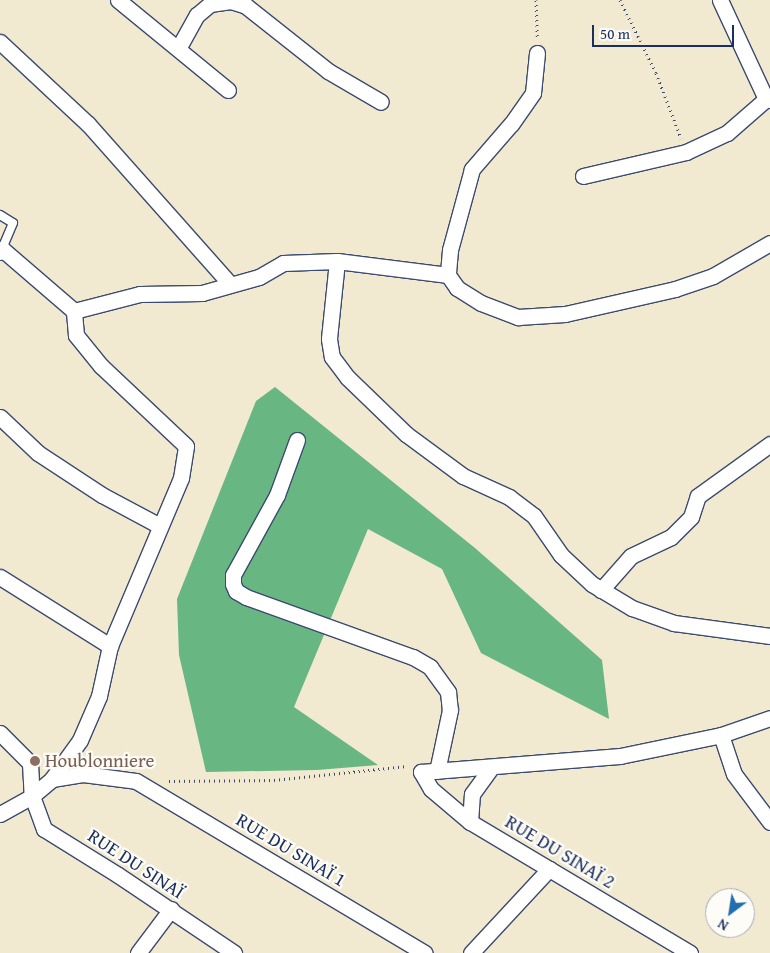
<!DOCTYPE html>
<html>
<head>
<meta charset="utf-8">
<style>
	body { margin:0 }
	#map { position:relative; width:770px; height:953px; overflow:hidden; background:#f2e9d1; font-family:"Gentium Book Plus",serif }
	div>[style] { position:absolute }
	.forest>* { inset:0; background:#68b782 }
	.path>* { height:3px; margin-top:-1.5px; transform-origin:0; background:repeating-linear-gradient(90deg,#3b4b6f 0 1px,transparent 0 5px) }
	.roads { filter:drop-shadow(1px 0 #3b4b6f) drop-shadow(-1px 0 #3b4b6f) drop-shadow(0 1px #3b4b6f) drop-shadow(0 -1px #3b4b6f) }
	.service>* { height:8px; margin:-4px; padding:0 4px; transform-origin:4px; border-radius:4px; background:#fff }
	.minor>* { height:15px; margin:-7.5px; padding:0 7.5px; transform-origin:7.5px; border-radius:7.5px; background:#fff }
	.dots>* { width:14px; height:14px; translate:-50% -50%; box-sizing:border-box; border:2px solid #fdfcf7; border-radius:50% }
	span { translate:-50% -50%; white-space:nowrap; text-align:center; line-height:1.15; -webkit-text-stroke:4.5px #fdfcf7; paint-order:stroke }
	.education-label { font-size:19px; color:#785e54 }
	.left { translate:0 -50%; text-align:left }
	.street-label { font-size:19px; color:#1b2f5e }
	.north { position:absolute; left:705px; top:888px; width:50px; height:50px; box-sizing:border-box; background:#fdfcf7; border:1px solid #a3aaba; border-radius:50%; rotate:211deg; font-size:14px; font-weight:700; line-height:20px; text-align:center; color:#1b2f5e }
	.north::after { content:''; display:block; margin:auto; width:18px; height:22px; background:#1f6fb2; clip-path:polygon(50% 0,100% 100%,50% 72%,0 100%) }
	.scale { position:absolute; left:592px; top:25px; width:142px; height:22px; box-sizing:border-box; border:2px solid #1b2f5e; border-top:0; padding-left:6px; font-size:15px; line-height:18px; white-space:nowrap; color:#1b2f5e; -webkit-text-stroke:4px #fdfcf7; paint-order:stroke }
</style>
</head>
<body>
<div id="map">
	<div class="forest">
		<div style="clip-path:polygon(275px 387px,475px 548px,602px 660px,609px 719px,481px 653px,442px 569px,368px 529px,294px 707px,378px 765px,317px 770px,206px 772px,179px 655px,177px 599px,256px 401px)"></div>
	</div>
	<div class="path">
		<div style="left:536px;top:0;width:37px;rotate:88deg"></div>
		<div style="left:620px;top:0;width:81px;rotate:63.7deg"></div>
		<div style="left:656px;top:73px;width:70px;rotate:69deg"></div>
		<div style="left:169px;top:781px;width:105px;rotate:-0.5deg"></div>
		<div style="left:274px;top:780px;width:134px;rotate:-6deg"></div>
	</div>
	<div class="roads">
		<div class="service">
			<div style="left:0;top:215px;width:15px;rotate:32deg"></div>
			<div style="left:13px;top:223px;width:28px;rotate:113deg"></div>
		</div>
		<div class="minor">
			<div style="left:118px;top:0;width:142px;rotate:39.3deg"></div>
			<div style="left:720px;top:0;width:109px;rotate:65.1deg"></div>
			<div style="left:766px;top:99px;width:4px;rotate:14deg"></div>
			<div style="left:0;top:42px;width:120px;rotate:43deg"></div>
			<div style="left:88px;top:124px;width:214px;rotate:48.4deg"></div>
			<div style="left:179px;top:47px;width:37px;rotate:-61deg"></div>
			<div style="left:197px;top:15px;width:17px;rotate:-40deg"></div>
			<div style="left:210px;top:4px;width:21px;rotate:-8deg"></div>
			<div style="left:231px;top:1px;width:16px;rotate:18deg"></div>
			<div style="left:246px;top:6px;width:105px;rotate:38.4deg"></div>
			<div style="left:328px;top:71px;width:61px;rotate:30.3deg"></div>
			<div style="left:537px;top:53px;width:40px;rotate:95.7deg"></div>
			<div style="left:533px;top:93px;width:38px;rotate:125deg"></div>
			<div style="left:511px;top:124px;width:60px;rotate:130.9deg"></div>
			<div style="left:472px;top:169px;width:84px;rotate:105.2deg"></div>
			<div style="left:450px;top:250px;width:25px;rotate:95deg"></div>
			<div style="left:448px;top:275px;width:16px;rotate:55deg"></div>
			<div style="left:457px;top:288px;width:28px;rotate:32deg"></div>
			<div style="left:481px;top:303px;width:40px;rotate:21deg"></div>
			<div style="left:518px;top:317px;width:47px;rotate:-3.7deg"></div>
			<div style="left:565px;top:314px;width:113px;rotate:-12.8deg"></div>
			<div style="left:675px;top:289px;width:40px;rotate:-18.9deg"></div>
			<div style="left:713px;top:276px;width:66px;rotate:-30.1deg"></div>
			<div style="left:583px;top:176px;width:106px;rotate:-13.1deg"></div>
			<div style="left:686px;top:152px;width:45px;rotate:-24.9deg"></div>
			<div style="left:727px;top:133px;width:52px;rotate:-41.1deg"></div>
			<div style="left:0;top:252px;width:4px;rotate:-56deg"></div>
			<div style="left:2px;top:249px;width:95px;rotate:40.7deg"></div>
			<div style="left:74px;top:311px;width:68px;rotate:-14.4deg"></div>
			<div style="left:140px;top:294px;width:62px;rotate:-0.9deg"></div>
			<div style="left:202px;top:293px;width:59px;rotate:-15.7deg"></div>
			<div style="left:259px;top:277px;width:28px;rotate:-30deg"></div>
			<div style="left:283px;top:263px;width:54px;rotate:-2.1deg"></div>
			<div style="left:337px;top:261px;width:112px;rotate:7.2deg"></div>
			<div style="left:337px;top:261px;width:78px;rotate:95.9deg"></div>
			<div style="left:329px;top:339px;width:18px;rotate:81deg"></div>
			<div style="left:332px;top:357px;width:26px;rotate:53deg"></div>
			<div style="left:348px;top:378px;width:81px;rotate:44deg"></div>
			<div style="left:406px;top:434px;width:71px;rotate:36.4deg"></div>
			<div style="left:463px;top:476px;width:51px;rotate:24.5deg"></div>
			<div style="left:509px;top:497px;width:31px;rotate:37deg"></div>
			<div style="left:534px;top:516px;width:47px;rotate:55.3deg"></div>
			<div style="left:561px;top:555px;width:42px;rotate:43.1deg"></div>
			<div style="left:592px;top:584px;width:47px;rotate:31deg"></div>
			<div style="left:632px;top:608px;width:45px;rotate:19.7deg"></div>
			<div style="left:674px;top:623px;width:97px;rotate:7.7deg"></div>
			<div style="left:0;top:417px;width:52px;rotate:43.5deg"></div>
			<div style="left:38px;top:453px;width:77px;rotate:33.3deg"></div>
			<div style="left:102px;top:495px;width:66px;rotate:28.1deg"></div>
			<div style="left:297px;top:440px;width:59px;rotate:110deg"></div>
			<div style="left:277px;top:495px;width:91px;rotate:118.8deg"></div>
			<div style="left:233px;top:575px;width:9px;rotate:90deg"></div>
			<div style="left:233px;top:584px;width:8px;rotate:67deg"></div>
			<div style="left:236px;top:591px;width:12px;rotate:31deg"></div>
			<div style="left:246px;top:597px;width:177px;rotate:19.8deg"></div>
			<div style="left:413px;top:657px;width:20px;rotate:30deg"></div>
			<div style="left:430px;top:667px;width:31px;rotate:54deg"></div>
			<div style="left:448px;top:692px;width:18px;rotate:84deg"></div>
			<div style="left:450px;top:710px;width:62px;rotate:102deg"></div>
			<div style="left:0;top:577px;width:130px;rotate:32.1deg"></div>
			<div style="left:601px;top:590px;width:45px;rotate:-48.6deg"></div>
			<div style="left:631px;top:556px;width:44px;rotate:-25.4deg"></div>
			<div style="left:671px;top:537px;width:28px;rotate:-45deg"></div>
			<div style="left:691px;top:517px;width:22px;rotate:-72deg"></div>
			<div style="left:698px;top:496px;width:89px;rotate:-35.8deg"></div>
			<div style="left:0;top:733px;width:42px;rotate:45deg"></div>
			<div style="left:30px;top:763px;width:33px;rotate:87deg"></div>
			<div style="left:32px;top:796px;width:35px;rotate:70deg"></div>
			<div style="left:44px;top:829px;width:87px;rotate:31.9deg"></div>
			<div style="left:118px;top:875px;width:140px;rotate:33.9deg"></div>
			<div style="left:721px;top:735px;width:41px;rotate:71.6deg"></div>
			<div style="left:734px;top:774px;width:60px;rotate:53.1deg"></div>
			<div style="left:52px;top:779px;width:31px;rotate:-9deg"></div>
			<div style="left:83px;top:774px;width:53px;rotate:7.5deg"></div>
			<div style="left:136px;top:781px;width:336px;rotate:30.8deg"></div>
			<div style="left:0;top:814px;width:37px;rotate:-29deg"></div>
			<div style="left:32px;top:796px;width:26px;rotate:-40deg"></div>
			<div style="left:52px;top:779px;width:48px;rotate:-54.3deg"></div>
			<div style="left:80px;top:740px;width:48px;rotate:-66.6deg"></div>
			<div style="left:99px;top:696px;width:51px;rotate:-77.6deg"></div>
			<div style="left:110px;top:646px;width:182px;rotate:-67.1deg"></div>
			<div style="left:181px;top:478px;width:32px;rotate:-81deg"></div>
			<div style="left:186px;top:446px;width:117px;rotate:-136.7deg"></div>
			<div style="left:101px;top:366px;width:40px;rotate:-129deg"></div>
			<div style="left:76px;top:335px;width:24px;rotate:-95deg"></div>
			<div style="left:470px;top:822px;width:28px;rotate:-86deg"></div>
			<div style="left:472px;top:794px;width:32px;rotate:-54deg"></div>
			<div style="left:138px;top:953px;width:55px;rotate:-53.1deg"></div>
			<div style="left:471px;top:953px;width:115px;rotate:-47.1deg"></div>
			<div style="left:690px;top:953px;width:256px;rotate:-149.2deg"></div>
			<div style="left:470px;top:822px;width:51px;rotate:-139.8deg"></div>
			<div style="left:431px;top:789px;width:20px;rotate:-120deg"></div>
			<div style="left:421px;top:772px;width:200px;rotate:-4.6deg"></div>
			<div style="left:620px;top:756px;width:103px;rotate:-11.7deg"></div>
			<div style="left:721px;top:735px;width:52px;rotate:-19.1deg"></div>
		</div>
	</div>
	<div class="dots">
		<div style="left:35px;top:761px;background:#8d6e63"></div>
	</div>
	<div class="education-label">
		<span class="left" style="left:45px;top:761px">Houblonniere</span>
	</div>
	<div class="street-label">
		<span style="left:291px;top:850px;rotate:31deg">RUE DU SINAÏ 1</span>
		<span style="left:560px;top:852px;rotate:31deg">RUE DU SINAÏ 2</span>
		<span style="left:136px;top:864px;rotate:33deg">RUE DU SINAÏ</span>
	</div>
	<div class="north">N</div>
	<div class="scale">50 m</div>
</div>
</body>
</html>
